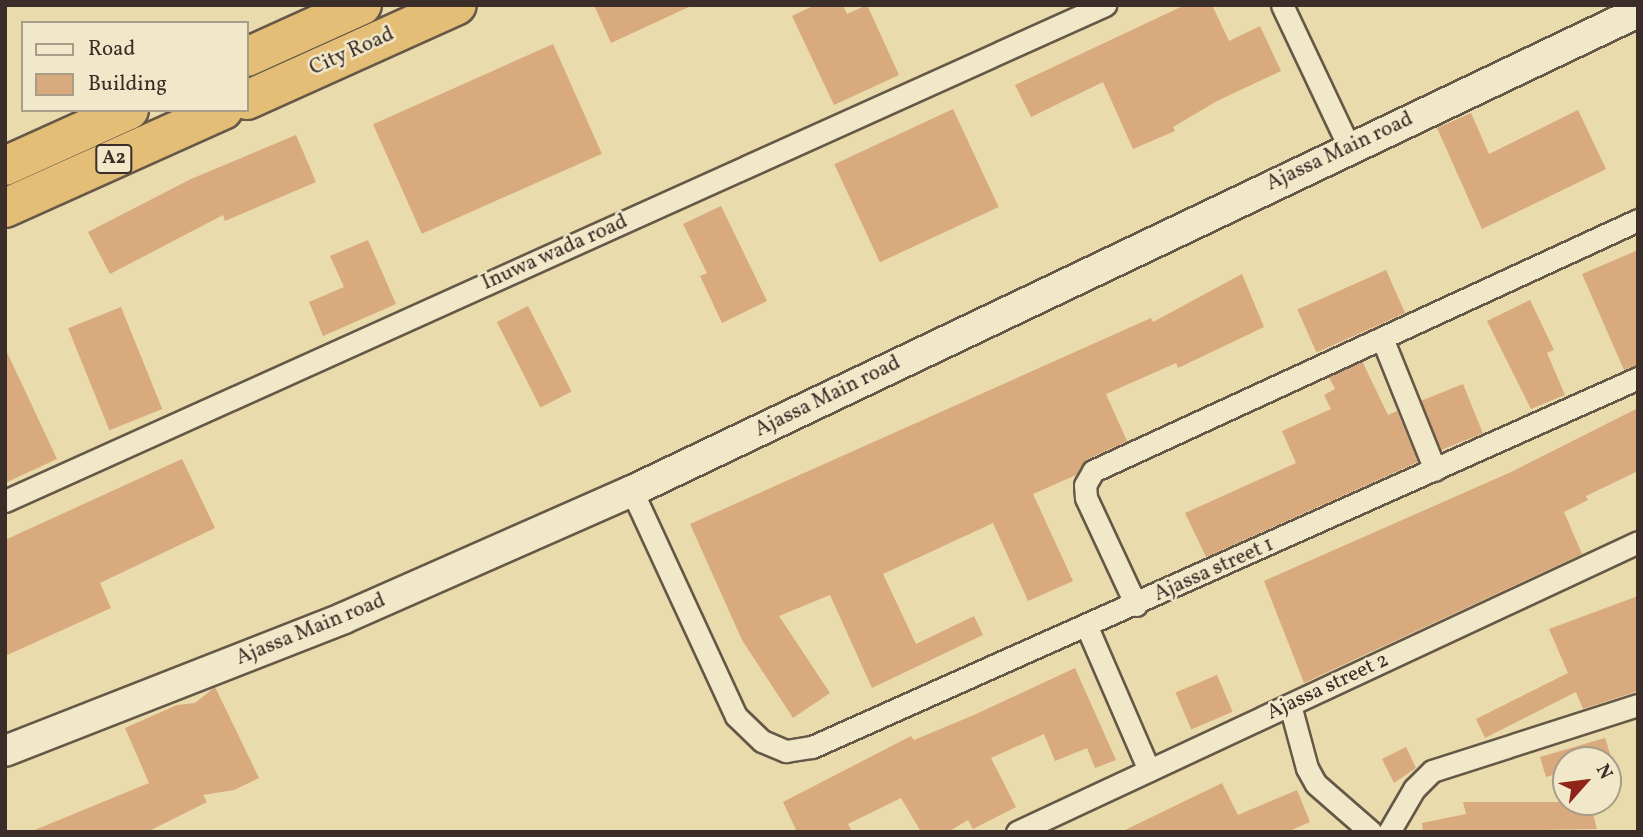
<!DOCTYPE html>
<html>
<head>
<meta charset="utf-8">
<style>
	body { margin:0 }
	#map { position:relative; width:1643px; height:837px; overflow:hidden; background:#e9dbac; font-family:Vollkorn,serif }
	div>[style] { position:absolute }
	.building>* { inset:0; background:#d9aa7e; transform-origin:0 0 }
	.roads { filter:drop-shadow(2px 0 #665848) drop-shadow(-2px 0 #665848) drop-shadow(0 2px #665848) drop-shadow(0 -2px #665848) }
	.street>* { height:21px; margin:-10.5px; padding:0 10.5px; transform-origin:10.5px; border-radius:10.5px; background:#f1e8c9 }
	.secondary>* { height:30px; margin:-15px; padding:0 15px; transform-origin:15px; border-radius:15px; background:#f1e8c9 }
	.highway>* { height:38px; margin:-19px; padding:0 19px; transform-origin:19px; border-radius:19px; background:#e4be76 }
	span { translate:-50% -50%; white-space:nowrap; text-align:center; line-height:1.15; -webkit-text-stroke:5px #f1e8c9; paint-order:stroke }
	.shield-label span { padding:2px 5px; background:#f1e8c9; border:2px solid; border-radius:5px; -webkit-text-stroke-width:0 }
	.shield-label { font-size:19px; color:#3b2d27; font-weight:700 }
	.street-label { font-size:21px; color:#3b2d27 }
	.frame { position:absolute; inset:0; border:7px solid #3b2d27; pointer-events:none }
	.legend { position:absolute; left:21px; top:21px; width:228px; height:91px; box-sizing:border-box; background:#f1e8c9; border:2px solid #a89d88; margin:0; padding:9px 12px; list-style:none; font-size:21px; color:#3b2d27 }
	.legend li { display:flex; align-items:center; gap:14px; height:35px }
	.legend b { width:35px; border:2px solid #a89d88 }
	.north { position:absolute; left:1552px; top:746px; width:70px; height:70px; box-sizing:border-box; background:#f1e8c9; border:2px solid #a89d88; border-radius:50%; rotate:62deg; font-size:19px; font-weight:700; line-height:28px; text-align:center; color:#3b2d27 }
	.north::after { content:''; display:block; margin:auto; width:24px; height:32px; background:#8f2418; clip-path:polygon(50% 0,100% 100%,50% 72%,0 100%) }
</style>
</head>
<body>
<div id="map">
	<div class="building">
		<div style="clip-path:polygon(594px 5px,693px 5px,611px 43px)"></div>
		<div style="clip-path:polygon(815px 5px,843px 5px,847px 14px,867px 5px,899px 75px,834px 105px,792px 16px)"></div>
		<div style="clip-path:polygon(1185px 5px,1212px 5px,1229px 41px,1260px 26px,1281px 71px,1217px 101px,1173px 127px,1175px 131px,1133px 149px,1103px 82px,1031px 117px,1015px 85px)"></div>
		<div style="left:553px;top:44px;width:120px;height:197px;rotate:66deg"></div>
		<div style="left:953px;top:109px;width:108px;height:131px;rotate:65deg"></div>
		<div style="clip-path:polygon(1578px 110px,1606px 169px,1482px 229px,1437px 128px,1471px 113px,1489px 154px)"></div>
		<div style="clip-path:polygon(296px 135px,316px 182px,225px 221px,223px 215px,110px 274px,88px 232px,191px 179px)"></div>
		<div style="clip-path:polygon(721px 206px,767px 301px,722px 323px,700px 276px,707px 273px,683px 224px)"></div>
		<div style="clip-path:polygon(368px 240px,396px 304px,323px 336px,309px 302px,344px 287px,330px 256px)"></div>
		<div style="clip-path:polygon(1638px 250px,1638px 365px,1624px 370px,1582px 274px)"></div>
		<div style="left:1386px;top:270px;width:47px;height:97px;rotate:66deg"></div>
		<div style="clip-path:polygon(1242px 274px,1264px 327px,1178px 368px,1176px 363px,1106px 394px,1127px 441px,1088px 459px,1076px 475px,1033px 494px,1073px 581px,1028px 601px,993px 523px,883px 574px,916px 644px,974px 616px,983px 635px,872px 688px,830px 595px,779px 616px,830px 693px,793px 718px,742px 640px,690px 524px,1151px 318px,1153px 322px)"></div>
		<div style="clip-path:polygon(1530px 300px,1554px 350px,1547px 353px,1565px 395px,1531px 409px,1487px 321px)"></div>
		<div style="left:528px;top:306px;width:96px;height:35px;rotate:63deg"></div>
		<div style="left:121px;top:307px;width:110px;height:57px;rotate:68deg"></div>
		<div style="clip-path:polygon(5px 348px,57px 459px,5px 483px)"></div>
		<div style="clip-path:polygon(1362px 361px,1388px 415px,1397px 411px,1418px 462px,1206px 557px,1185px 513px,1296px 463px,1282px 431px,1331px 409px,1324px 395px,1335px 389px,1329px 377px)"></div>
		<div style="left:1463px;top:384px;width:53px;height:45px;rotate:68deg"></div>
		<div style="clip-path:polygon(1638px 408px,1638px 471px,1586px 496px,1588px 500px,1564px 512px,1582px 554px,1304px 683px,1264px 581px,1511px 472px)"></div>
		<div style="clip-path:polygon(182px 459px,215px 528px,100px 583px,111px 608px,5px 656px,5px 540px)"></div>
		<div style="clip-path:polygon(1638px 596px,1638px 691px,1583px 709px,1576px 692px,1485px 738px,1476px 719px,1568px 673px,1549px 629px)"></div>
		<div style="clip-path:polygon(1075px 668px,1116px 760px,1095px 768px,1087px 748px,1055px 761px,1044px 734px,991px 758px,1016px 807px,973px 829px,968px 820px,948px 832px,921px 832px,901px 798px,848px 824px,852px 832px,797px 832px,783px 802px,911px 736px,914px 740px,974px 715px)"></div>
		<div style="left:1217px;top:675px;width:40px;height:45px;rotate:67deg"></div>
		<div style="clip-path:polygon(215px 687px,259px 778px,234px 790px,203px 795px,207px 802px,147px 832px,30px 832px,149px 783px,125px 728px,177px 705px,195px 703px)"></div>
		<div style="clip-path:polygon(1605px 738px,1612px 760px,1566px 760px,1566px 771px,1546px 777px,1540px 757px)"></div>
		<div style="clip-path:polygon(1406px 747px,1416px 768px,1394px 783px,1382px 759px)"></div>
		<div style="clip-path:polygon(1222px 783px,1238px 815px,1297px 790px,1310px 822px,1287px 832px,1121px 832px)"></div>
		<div style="clip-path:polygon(1463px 802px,1590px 802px,1597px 829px,1423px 832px,1422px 823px,1466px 814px)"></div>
	</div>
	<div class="roads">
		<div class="street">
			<div style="left:1282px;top:5px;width:157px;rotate:64.7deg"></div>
			<div style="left:1382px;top:338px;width:142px;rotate:68.1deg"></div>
			<div style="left:632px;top:491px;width:248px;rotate:65.2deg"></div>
			<div style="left:736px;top:716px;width:36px;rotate:44deg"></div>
			<div style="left:762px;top:741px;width:26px;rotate:23deg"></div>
			<div style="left:786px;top:751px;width:26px;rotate:-9deg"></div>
			<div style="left:812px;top:747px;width:905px;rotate:-24.07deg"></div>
			<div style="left:5px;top:501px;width:1207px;rotate:-24.27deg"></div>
			<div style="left:1136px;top:605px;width:118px;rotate:-115deg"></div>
			<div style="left:1086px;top:498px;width:13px;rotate:-94deg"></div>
			<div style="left:1085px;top:485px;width:16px;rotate:-60deg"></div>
			<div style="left:1093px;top:471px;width:600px;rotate:-24.73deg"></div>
			<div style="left:1087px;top:627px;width:156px;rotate:66.6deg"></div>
			<div style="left:1290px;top:705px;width:65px;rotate:74.9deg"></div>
			<div style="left:1307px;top:768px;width:18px;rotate:61deg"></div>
			<div style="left:1316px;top:784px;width:73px;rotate:41.1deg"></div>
			<div style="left:1017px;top:832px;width:685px;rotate:-25.03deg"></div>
			<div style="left:1389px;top:832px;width:50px;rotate:-59.8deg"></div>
			<div style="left:1414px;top:789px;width:25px;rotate:-45deg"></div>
			<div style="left:1432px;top:771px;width:216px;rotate:-17.8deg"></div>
		</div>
		<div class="secondary">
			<div style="left:5px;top:751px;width:364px;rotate:-21.4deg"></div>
			<div style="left:344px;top:618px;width:315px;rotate:-23.8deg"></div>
			<div style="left:632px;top:491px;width:1114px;rotate:-25.46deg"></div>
		</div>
		<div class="highway">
			<div style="left:247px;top:57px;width:126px;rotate:-24.3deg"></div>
			<div style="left:247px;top:100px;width:230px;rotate:-24.3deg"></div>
			<div style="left:5px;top:166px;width:136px;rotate:-24.3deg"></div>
			<div style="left:5px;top:208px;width:239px;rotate:-24.2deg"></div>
		</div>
	</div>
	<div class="shield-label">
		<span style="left:114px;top:159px">A2</span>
	</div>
	<div class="street-label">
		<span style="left:352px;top:52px;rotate:-24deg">City Road</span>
		<span style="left:1340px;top:152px;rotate:-25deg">Ajassa Main road</span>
		<span style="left:555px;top:253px;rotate:-24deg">Inuwa wada road</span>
		<span style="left:828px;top:397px;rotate:-26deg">Ajassa Main road</span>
		<span style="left:1214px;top:570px;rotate:-24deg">Ajassa street 1</span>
		<span style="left:311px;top:630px;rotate:-22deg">Ajassa Main road</span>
		<span style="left:1328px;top:687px;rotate:-25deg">Ajassa street 2</span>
	</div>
	<div class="frame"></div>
	<ul class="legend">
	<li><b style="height:9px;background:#f1e8c9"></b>Road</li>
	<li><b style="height:19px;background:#d9aa7e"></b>Building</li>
	</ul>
	<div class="north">N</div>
</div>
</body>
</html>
